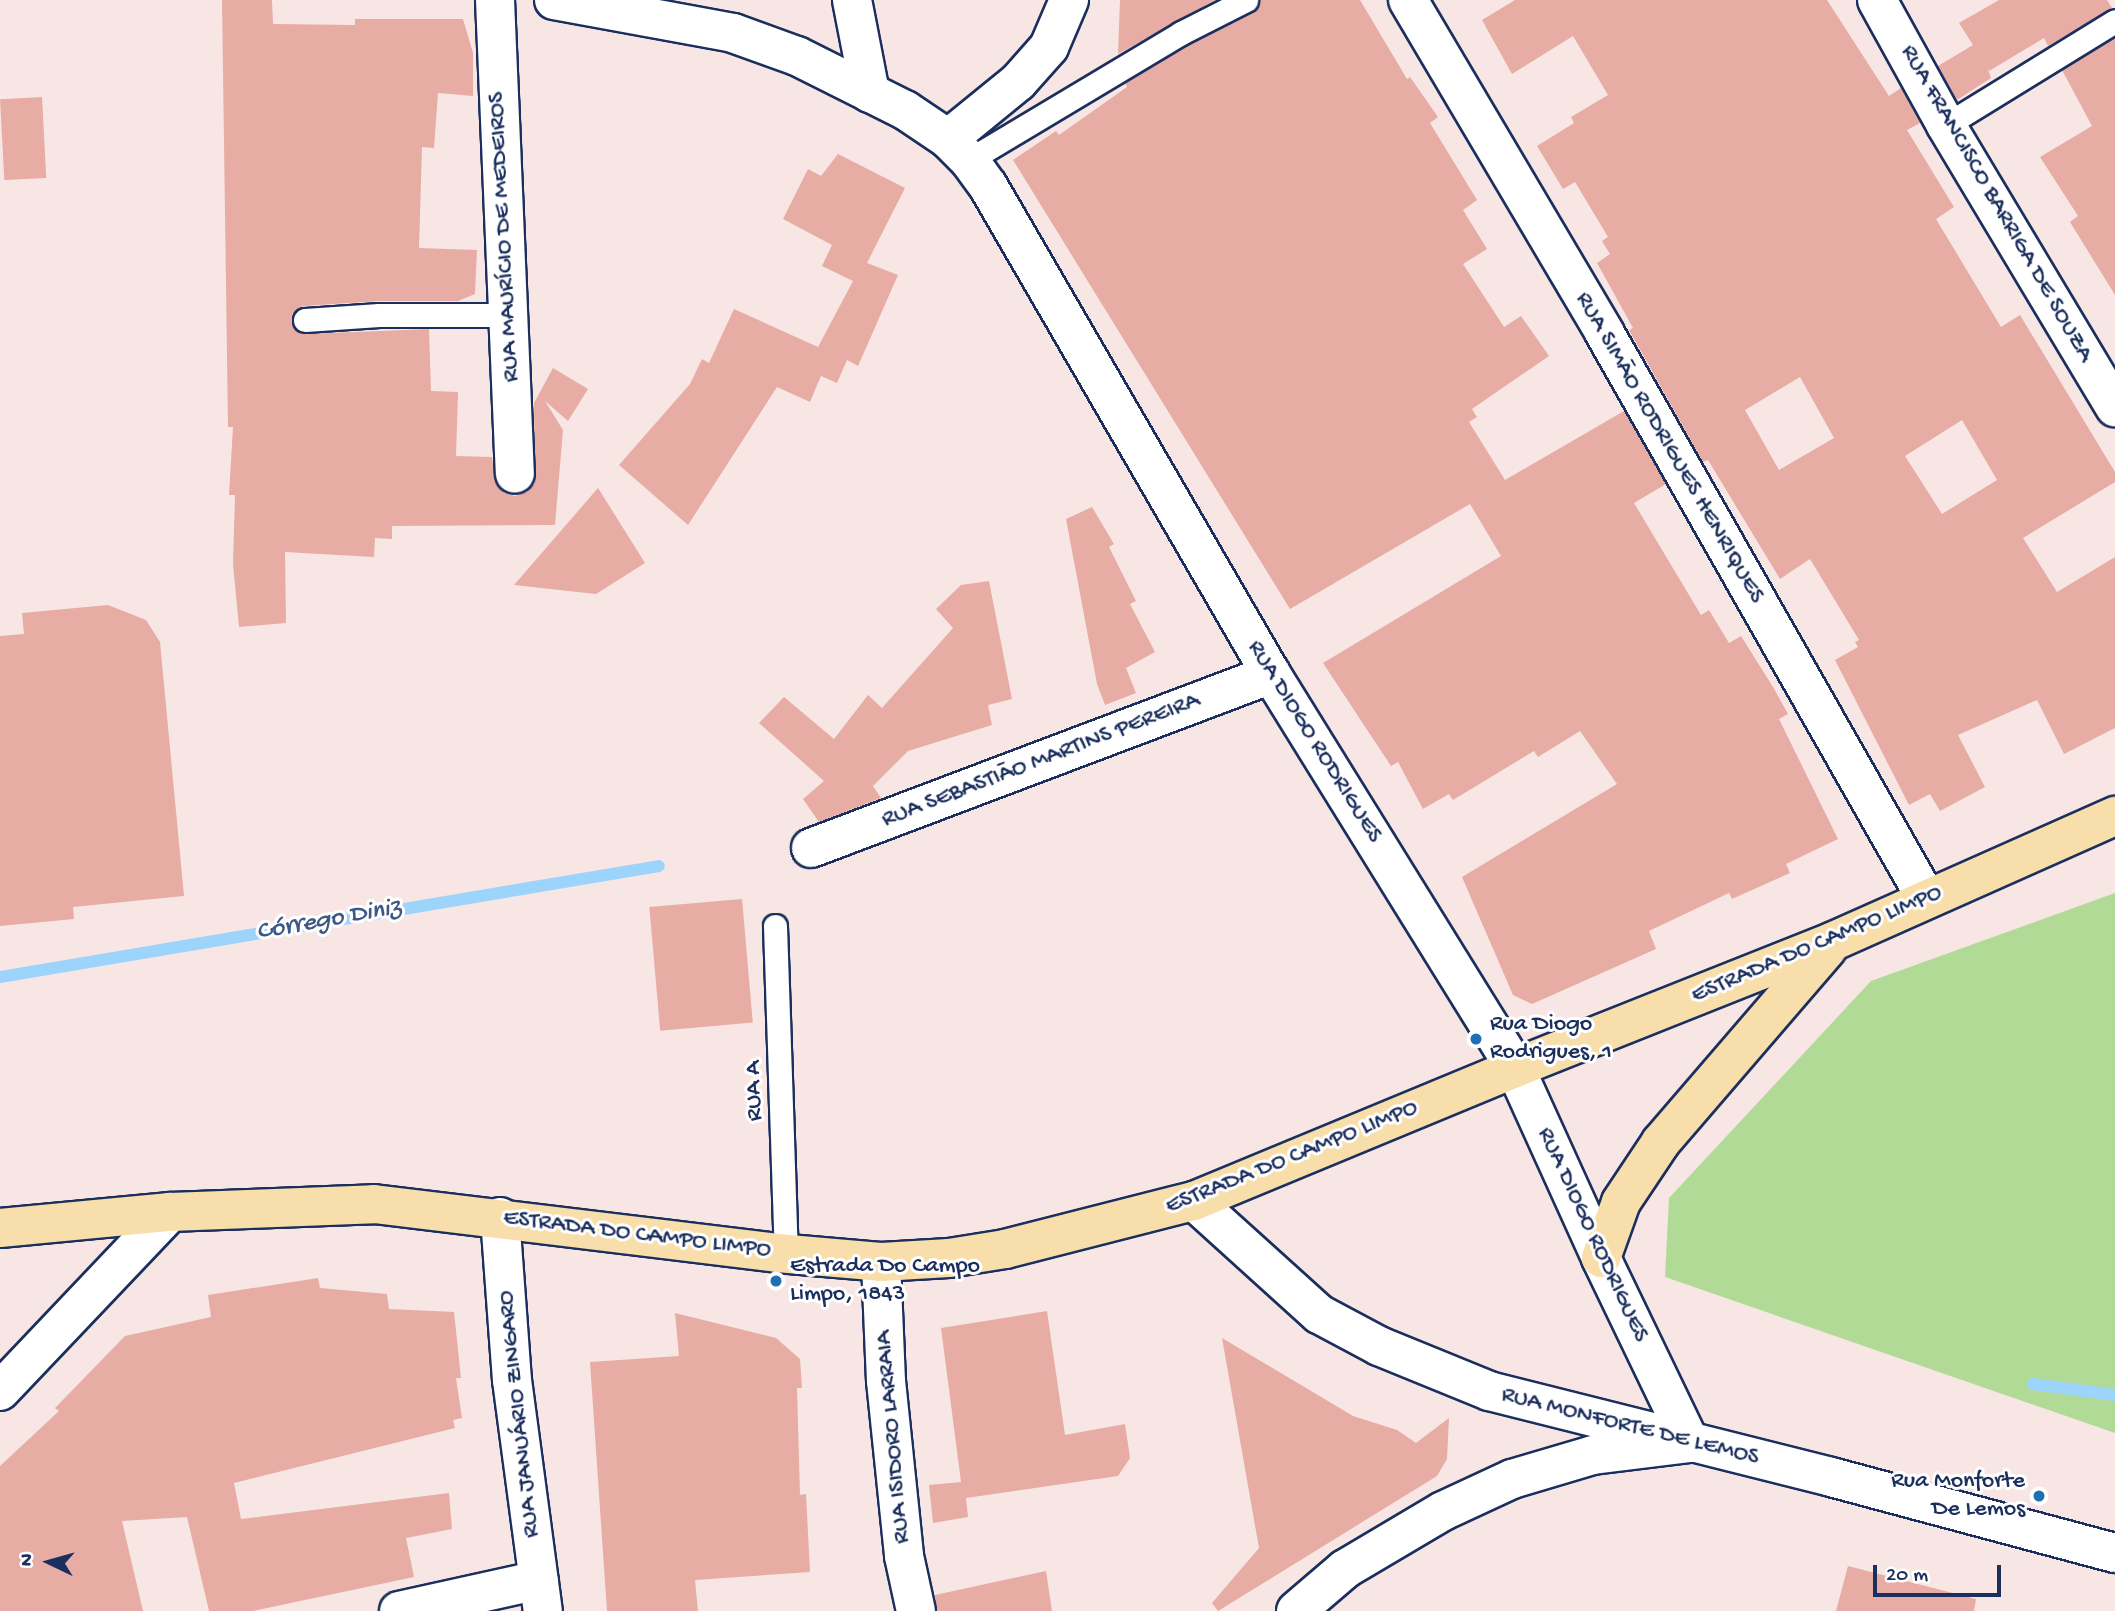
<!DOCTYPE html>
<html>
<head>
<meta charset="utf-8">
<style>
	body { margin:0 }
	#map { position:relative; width:2115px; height:1611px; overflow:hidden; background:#f8e6e4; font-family:"Gochi Hand",sans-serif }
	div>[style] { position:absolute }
	.green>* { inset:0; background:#b2da97 }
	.stream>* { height:12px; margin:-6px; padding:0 6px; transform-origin:6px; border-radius:6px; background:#9dd4fc }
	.building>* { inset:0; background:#e7aca4; transform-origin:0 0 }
	.roads { filter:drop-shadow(2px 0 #1b2f5e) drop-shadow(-2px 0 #1b2f5e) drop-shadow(0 2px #1b2f5e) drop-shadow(0 -2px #1b2f5e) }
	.service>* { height:23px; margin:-11.5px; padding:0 11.5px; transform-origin:11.5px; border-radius:11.5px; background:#fff }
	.minor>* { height:38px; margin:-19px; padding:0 19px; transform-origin:19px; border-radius:19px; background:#fff }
	.tertiary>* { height:38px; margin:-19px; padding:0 19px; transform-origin:19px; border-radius:19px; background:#fff }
	.primary>* { height:38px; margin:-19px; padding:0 19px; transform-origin:19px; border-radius:19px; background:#f8deab }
	.dots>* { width:19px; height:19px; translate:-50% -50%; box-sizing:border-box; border:4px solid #fff; border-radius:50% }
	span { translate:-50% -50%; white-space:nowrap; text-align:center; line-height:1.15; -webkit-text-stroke:6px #fff; paint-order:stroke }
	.street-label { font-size:24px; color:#1b2f5e }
	.poi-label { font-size:24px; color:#1b2f5e }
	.left { translate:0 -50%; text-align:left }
	.right { translate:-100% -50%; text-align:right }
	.water-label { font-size:26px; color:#3c5886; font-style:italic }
	.north { position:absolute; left:14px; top:1527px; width:70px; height:70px; -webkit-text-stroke:5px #fff; paint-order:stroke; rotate:275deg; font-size:19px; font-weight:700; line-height:28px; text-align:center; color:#1b2f5e }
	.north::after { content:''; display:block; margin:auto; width:24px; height:32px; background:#1b2f5e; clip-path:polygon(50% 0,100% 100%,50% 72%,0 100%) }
	.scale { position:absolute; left:1873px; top:1565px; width:128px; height:32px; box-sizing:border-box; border:4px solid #1b2f5e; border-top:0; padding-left:9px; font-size:21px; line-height:24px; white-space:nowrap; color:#1b2f5e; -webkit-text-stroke:5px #fff; paint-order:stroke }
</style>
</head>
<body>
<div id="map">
	<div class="green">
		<div style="clip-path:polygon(2115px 893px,2115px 1433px,1665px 1277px,1669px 1198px,1871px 981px)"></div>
	</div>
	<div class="stream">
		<div style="left:0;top:977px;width:668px;rotate:-9.56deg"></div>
		<div style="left:2033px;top:1384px;width:83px;rotate:7.6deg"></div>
	</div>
	<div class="building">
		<div style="clip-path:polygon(222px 0,272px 0,273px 24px,355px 25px,355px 19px,463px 19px,473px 53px,473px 96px,438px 93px,434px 148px,422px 147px,419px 248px,477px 250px,475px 294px,458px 301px,379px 301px,303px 306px,292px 314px,294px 328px,306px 334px,429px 329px,431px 391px,458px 392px,456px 456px,492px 457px,496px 485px,504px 493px,515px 496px,527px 492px,535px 483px,534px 403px,553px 368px,588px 389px,568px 421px,545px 401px,563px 430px,555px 525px,392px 526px,392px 539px,375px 538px,374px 557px,285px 552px,286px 623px,239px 627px,233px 564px,235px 495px,229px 495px,233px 427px,228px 427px)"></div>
		<div style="clip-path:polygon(1120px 0,1215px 0,1118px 54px)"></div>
		<div style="clip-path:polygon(1260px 0,1360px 0,1407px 79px,1410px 77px,1438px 117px,1430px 123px,1477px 200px,1463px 210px,1487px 249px,1463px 264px,1504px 327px,1521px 316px,1549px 356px,1472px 409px,1477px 417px,1469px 422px,1505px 480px,1624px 411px,1666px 484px,1634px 503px,1701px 615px,1709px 610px,1729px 643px,1741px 636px,1773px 687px,1788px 714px,1779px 719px,1838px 839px,1786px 864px,1790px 873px,1732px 899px,1729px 893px,1649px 931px,1656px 949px,1532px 1004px,1513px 995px,1462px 877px,1617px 784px,1580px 731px,1538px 757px,1534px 751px,1453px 800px,1449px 794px,1423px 809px,1398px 762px,1391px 766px,1323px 663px,1501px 556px,1470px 504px,1290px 609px,1013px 160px,1056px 131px,1059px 135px,1127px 87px,1125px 83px,1188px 45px,1252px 12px)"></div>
		<div style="clip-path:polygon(evenodd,1515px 0,1827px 0,1889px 96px,1901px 88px,1920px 123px,1907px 130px,1954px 207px,1936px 219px,2001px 327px,2020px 315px,2115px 472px,2115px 482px,2023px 538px,2057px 592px,2115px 557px,2115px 728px,2064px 754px,2037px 700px,1958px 735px,1985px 787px,1940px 811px,1930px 794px,1909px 805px,1835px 660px,1858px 647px,1855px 642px,1859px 640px,1810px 559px,1780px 579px,1708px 460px,1703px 462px,1629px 330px,1633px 328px,1597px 263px,1610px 254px,1602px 241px,1608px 237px,1575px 182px,1563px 189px,1537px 146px,1574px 123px,1571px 117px,1608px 95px,1573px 36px,1512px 74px,1482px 20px,1515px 0,1800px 377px,1834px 438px,1779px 470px,1745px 410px,1800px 377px,1515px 0,1962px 420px,1997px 480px,1942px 514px,1905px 456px,1962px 420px)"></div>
		<div style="clip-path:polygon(1999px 0,2107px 0,2112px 8px,2048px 46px,2044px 38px,1989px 71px,1987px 67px,1991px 78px,1957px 100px,1938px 66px,1973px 45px,1959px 23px)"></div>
		<div style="clip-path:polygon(2115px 37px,2115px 295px,2070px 222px,2078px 216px,2040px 157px,2092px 126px,2062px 70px)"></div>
		<div style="left:42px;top:97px;width:81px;height:42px;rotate:87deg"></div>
		<div style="clip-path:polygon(838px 154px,905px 188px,867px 263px,898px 275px,858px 366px,847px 360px,837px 383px,821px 376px,810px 402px,777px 387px,688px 525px,619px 465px,690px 384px,702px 359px,709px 363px,734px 309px,818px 347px,853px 281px,822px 266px,832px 245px,783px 219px,808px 169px,821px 176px)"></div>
		<div style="clip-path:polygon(598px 488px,645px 563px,596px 594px,514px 585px)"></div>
		<div style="clip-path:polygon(1092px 507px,1114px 544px,1109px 547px,1136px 601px,1130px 604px,1155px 652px,1126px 668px,1136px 693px,1105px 705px,1097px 684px,1066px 519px)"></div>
		<div style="clip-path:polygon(989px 581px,1012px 699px,988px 705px,992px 725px,908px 751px,873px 786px,881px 798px,819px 822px,803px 799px,824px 781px,759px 723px,784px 697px,834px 739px,868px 695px,882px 708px,953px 628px,936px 609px,961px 585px)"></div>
		<div style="clip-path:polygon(108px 605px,146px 620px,160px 642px,184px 896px,73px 907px,74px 919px,0 926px,0 636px,24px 634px,22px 613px)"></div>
		<div style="left:742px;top:899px;width:124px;height:93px;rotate:85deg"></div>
		<div style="clip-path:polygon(318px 1278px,320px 1288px,387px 1294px,389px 1309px,454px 1312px,461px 1378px,456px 1378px,462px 1418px,453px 1420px,455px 1428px,234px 1483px,241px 1519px,449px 1493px,452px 1529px,406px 1538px,414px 1577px,253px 1611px,209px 1611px,187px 1517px,122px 1521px,143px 1611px,0 1611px,0 1466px,59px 1411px,55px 1408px,125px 1336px,211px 1317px,208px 1295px)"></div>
		<div style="clip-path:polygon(1047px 1311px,1065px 1435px,1125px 1424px,1130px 1458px,1118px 1476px,966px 1498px,968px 1517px,933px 1523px,929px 1485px,961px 1482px,941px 1328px)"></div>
		<div style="clip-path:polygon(675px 1313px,776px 1338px,800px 1359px,802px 1388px,797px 1388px,800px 1495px,806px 1494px,810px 1572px,695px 1580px,698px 1611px,607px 1611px,590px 1362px,679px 1356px)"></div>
		<div style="clip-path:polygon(1222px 1338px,1353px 1416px,1397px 1430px,1416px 1443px,1449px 1418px,1447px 1459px,1437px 1476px,1218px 1611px,1212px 1603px,1259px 1548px)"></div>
		<div style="clip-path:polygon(1848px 1566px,1976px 1599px,1974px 1611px,1836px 1611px)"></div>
		<div style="clip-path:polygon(1046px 1571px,1052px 1611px,937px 1611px,935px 1595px)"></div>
	</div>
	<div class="roads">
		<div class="service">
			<div style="left:1946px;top:125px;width:198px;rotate:-31.6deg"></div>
			<div style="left:969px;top:160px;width:247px;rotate:-30.9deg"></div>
			<div style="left:1181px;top:33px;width:73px;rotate:-26.9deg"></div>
			<div style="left:305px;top:320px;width:74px;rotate:-3.9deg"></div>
			<div style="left:379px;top:315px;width:131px"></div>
			<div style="left:775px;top:926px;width:328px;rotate:88.1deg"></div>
		</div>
		<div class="minor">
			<div style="left:495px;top:0;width:474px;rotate:87.6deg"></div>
			<div style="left:554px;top:0;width:182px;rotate:10.4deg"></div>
			<div style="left:733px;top:33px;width:68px;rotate:19.8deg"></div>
			<div style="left:797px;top:56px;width:121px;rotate:26.6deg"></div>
			<div style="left:905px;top:110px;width:52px;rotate:34deg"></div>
			<div style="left:948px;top:139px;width:30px;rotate:45deg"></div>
			<div style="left:969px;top:160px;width:32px;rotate:54deg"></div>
			<div style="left:988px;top:186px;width:564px;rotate:59.89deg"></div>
			<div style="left:1271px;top:674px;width:463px;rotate:58.2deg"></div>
			<div style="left:852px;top:0;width:95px;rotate:79deg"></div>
			<div style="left:1408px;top:0;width:386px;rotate:59.4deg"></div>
			<div style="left:1604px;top:332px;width:651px;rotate:60.36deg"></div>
			<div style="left:1877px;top:0;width:143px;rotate:61.1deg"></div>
			<div style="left:1946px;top:125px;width:329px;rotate:59.1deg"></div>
			<div style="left:948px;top:139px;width:90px;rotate:-39.2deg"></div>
			<div style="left:1018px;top:82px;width:47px;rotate:-48.5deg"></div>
			<div style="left:1049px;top:47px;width:51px;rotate:-66.9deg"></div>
			<div style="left:811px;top:848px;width:492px;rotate:-20.7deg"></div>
			<div style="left:881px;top:1262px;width:119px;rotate:87.6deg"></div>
			<div style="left:886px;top:1381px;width:176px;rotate:84.1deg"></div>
			<div style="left:904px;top:1556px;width:56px;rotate:77.7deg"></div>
			<div style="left:0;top:1391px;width:247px;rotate:-46.5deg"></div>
			<div style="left:399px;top:1611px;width:143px;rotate:-12.5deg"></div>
			<div style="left:1296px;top:1611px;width:65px;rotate:-40.6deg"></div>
			<div style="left:1345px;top:1569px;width:114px;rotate:-30.6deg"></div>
			<div style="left:1443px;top:1511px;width:76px;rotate:-24.9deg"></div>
			<div style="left:1512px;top:1479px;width:84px;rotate:-16.5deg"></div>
			<div style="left:1593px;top:1455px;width:98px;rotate:-7.1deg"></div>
		</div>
		<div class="tertiary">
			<div style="left:1515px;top:1068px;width:209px;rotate:65.6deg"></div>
			<div style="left:1601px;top:1258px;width:205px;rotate:64.3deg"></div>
			<div style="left:1194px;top:1201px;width:169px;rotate:42.1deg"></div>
			<div style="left:1319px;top:1314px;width:68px;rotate:28.1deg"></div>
			<div style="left:1379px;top:1346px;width:119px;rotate:22.2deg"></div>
			<div style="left:1489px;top:1391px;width:353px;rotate:14.1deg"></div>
			<div style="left:1831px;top:1477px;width:294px;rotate:15deg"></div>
			<div style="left:500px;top:1217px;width:163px;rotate:85.8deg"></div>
			<div style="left:512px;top:1380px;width:233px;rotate:82.4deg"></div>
		</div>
		<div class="primary">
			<div style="left:0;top:1228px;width:171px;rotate:-5.4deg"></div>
			<div style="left:170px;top:1212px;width:204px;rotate:-2.2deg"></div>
			<div style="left:374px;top:1204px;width:406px;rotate:6.9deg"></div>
			<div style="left:777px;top:1253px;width:104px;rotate:4.9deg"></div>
			<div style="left:881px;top:1262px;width:68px;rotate:-3.4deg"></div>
			<div style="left:949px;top:1258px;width:57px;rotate:-9.1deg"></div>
			<div style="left:1005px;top:1249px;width:195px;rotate:-14.3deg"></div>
			<div style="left:1194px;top:1201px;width:347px;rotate:-22.5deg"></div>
			<div style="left:1515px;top:1068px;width:343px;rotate:-21.7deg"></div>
			<div style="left:1834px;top:941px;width:308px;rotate:-24deg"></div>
			<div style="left:1601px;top:1258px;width:59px;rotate:-70.3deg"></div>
			<div style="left:1621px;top:1202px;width:72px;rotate:-56.3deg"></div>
			<div style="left:1661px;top:1142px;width:255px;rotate:-49.3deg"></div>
		</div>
	</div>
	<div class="dots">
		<div style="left:1476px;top:1039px;background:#1f6fb2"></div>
		<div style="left:776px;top:1281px;background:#1f6fb2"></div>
		<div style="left:2039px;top:1496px;background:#1f6fb2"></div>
	</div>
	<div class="street-label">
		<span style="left:1996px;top:204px;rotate:60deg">RUA FRANCISCO BARRIGA DE SOUZA</span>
		<span style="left:505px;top:237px;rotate:-93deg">RUA MAURÍCIO DE MEDEIROS</span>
		<span style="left:1669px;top:448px;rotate:60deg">RUA SIMÃO RODRIGUES HENRIQUES</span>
		<span style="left:1314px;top:742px;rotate:58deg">RUA DIOGO RODRIGUES</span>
		<span style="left:1041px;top:761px;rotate:-21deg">RUA SEBASTIÃO MARTINS PEREIRA</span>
		<span style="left:1817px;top:945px;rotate:-23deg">ESTRADA DO CAMPO LIMPO</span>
		<span style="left:755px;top:1091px;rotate:-92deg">RUA A</span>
		<span style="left:1292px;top:1158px;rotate:-22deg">ESTRADA DO CAMPO LIMPO</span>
		<span style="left:637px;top:1235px;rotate:7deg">ESTRADA DO CAMPO LIMPO</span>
		<span style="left:1592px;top:1235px;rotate:65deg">RUA DIOGO RODRIGUES</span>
		<span style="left:520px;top:1414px;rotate:-96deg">RUA JANUÁRIO ZINGARO</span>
		<span style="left:1630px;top:1427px;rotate:14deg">RUA MONFORTE DE LEMOS</span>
		<span style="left:894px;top:1437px;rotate:-95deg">RUA ISIDORO LARRAIA</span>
	</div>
	<div class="poi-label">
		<span class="left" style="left:1490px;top:1039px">Rua Diogo<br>Rodrigues, 1</span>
		<span class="left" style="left:790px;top:1281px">Estrada Do Campo<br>Limpo, 1843</span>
		<span class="right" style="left:2025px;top:1496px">Rua Monforte<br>De Lemos</span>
	</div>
	<div class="water-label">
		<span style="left:329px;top:921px;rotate:-10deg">Córrego Diniz</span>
	</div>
	<div class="north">N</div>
	<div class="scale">20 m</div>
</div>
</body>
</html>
